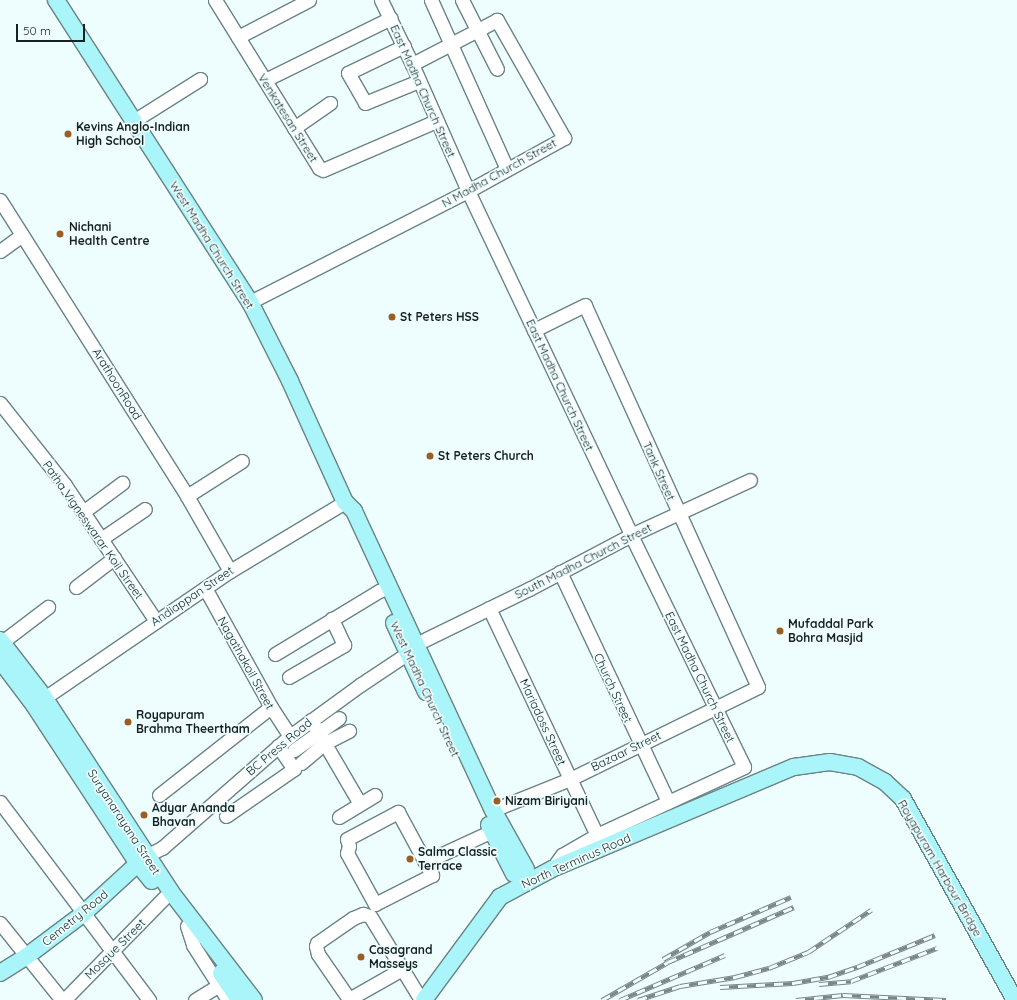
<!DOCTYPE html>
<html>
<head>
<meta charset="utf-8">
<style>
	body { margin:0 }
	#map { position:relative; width:1017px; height:1000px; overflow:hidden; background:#eefeff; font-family:Quicksand,sans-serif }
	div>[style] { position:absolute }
	.roads { filter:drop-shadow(1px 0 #6b8385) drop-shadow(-1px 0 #6b8385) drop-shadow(0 1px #6b8385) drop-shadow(0 -1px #6b8385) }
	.minor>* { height:13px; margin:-6.5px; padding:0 6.5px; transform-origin:6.5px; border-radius:6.5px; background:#fff }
	.major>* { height:16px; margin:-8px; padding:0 8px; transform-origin:8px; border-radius:8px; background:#a9f5f9 }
	.rail>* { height:4.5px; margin-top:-2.25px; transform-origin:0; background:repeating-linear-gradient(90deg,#eefeff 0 9px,#7a8788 0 18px); box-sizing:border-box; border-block:1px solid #7a8788 }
	.dots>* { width:11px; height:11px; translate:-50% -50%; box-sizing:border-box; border:2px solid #eefeff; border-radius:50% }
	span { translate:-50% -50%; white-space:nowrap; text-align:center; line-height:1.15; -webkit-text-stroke:3.5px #eefeff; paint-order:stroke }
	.street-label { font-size:12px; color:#172122 }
	.poi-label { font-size:12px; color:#172122; font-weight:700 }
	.left { translate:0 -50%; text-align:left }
	.scale { position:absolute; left:16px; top:24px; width:69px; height:18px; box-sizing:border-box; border:2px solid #172122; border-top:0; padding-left:5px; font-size:12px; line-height:14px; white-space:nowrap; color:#172122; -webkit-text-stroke:3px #eefeff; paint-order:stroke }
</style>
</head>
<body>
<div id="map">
	<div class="roads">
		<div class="minor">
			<div style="left:215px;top:0;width:198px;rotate:58.2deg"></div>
			<div style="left:319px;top:168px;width:4px;rotate:27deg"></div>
			<div style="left:323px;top:170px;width:123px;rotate:-23.4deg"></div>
			<div style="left:381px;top:0;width:71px;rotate:64.2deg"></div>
			<div style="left:412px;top:64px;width:139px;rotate:66.2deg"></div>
			<div style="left:468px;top:191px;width:381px;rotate:64.6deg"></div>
			<div style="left:631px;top:535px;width:258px;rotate:64deg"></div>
			<div style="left:744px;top:767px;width:162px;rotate:155.2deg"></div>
			<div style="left:597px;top:835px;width:40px;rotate:150.3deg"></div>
			<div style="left:562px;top:855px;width:17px;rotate:126deg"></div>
			<div style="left:431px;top:0;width:185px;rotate:65.8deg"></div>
			<div style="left:462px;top:0;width:77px;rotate:63.1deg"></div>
			<div style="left:238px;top:37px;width:80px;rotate:-27.5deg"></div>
			<div style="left:404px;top:46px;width:62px;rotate:154.3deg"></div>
			<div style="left:348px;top:73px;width:34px;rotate:60deg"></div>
			<div style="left:365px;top:103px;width:58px;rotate:-22.2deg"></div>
			<div style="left:265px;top:80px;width:140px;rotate:-26.2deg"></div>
			<div style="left:135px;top:120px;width:77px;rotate:-32.2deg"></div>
			<div style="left:294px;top:128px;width:44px;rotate:-34.8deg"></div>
			<div style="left:0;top:200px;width:350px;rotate:57.7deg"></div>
			<div style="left:187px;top:496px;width:86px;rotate:60.2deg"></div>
			<div style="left:0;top:251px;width:27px;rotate:-36deg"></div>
			<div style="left:250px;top:302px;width:245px;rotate:-27deg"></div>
			<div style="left:468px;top:191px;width:110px;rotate:-28.9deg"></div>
			<div style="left:564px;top:138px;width:136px;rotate:-119.6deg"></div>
			<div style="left:497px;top:20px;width:96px;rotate:152.6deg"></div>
			<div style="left:0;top:403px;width:105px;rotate:51.6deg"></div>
			<div style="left:65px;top:485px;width:164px;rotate:56.2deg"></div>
			<div style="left:187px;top:496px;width:65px;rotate:-32.5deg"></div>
			<div style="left:83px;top:512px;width:49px;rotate:-36.6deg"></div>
			<div style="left:101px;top:539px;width:53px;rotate:-34.3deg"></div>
			<div style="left:560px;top:572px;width:254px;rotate:64.8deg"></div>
			<div style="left:76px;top:587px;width:48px;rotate:-37.3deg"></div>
			<div style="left:205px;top:588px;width:136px;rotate:61deg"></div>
			<div style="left:271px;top:707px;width:35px;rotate:57deg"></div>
			<div style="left:489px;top:608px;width:251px;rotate:64.6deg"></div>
			<div style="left:2px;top:642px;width:58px;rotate:-37.3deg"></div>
			<div style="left:275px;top:654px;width:122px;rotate:-31.2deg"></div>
			<div style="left:379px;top:591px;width:11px;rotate:-22deg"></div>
			<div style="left:289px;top:677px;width:64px;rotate:-30.2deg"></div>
			<div style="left:344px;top:645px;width:29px;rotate:-115deg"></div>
			<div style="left:37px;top:703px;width:234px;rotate:-34.4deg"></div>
			<div style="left:230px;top:571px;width:134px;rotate:-31deg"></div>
			<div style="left:311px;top:720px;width:97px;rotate:59.7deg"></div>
			<div style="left:294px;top:750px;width:55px;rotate:-35.4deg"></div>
			<div style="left:301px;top:763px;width:31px;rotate:-40deg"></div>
			<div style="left:325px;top:743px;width:27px;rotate:-27deg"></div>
			<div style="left:159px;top:795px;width:142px;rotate:-38.2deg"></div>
			<div style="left:0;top:802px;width:248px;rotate:53deg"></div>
			<div style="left:493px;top:810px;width:83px;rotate:-21.9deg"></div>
			<div style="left:570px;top:779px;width:209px;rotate:-26.1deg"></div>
			<div style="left:758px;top:687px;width:419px;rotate:-114.4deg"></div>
			<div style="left:585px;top:305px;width:57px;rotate:153.9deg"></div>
			<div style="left:398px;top:812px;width:72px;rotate:61.6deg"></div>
			<div style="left:432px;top:875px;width:64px;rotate:153deg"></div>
			<div style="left:375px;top:904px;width:58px;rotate:-118.8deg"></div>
			<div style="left:347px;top:853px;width:7px;rotate:-74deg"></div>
			<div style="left:349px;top:846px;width:7px;rotate:-106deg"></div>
			<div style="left:347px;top:839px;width:58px;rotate:-27.9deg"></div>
			<div style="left:226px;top:816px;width:83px;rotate:-34.7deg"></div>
			<div style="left:294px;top:769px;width:28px;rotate:-125deg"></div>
			<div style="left:339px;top:817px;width:42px;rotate:-31.4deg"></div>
			<div style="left:146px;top:856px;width:18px;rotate:-27deg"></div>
			<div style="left:162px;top:848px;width:170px;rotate:-41.2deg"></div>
			<div style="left:290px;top:736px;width:87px;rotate:-36.1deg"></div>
			<div style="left:360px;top:685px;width:58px;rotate:-33.7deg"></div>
			<div style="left:408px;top:653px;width:12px;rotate:-48deg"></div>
			<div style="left:416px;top:644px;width:126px;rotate:-26deg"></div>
			<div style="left:529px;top:589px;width:115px;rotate:-27.9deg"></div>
			<div style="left:631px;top:535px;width:131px;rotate:-24.8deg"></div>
			<div style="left:425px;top:862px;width:74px;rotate:-24.8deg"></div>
			<div style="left:0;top:923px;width:99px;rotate:51.2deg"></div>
			<div style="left:187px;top:926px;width:20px;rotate:72deg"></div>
			<div style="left:193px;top:945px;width:65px;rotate:57.5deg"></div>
			<div style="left:402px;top:969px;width:61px;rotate:150.5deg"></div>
			<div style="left:349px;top:999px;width:55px;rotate:-124.6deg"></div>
			<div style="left:318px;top:954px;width:8px;rotate:-104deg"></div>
			<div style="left:316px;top:946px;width:3px;rotate:-72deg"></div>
			<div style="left:317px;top:943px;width:44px;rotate:-34.8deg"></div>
			<div style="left:353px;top:918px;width:11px;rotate:-22deg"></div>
			<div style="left:363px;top:914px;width:7px;rotate:16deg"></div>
			<div style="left:370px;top:916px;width:98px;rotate:58.7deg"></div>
			<div style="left:64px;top:1000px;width:144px;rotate:-45.6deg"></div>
			<div style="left:195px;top:1000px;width:28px;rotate:-32deg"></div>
		</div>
		<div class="major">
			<div style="left:56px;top:0;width:359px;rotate:57.3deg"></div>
			<div style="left:250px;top:302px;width:89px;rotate:63.1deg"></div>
			<div style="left:290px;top:381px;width:133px;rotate:65.6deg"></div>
			<div style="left:345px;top:502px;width:13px;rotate:45deg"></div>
			<div style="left:354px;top:511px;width:330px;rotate:65.1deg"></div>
			<div style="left:493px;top:810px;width:68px;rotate:60.8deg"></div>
			<div style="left:394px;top:623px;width:76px;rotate:65.1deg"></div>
			<div style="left:0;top:640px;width:72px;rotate:52.3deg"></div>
			<div style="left:44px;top:697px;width:233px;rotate:56.9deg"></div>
			<div style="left:171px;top:892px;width:136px;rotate:52.5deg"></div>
			<div style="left:0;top:660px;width:56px;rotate:52.9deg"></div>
			<div style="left:34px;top:705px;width:190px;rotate:56.8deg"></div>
			<div style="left:138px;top:864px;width:22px;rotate:51deg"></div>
			<div style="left:489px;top:825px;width:55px;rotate:63deg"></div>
			<div style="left:0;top:973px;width:32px;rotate:-32deg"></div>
			<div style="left:27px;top:956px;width:71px;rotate:-37deg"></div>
			<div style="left:84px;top:913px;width:83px;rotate:-42.6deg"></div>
			<div style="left:221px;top:973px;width:32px;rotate:56deg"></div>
			<div style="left:424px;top:1000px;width:128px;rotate:-53.6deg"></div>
			<div style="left:500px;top:897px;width:59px;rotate:-28.3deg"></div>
			<div style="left:552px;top:869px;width:263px;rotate:-22.9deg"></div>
			<div style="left:794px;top:767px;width:36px;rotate:-8deg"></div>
			<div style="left:830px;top:762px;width:28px;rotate:10deg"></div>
			<div style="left:858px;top:767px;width:31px;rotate:29deg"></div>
			<div style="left:885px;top:782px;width:25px;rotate:43deg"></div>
			<div style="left:903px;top:799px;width:230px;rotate:60.9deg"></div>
		</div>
	</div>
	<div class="rail">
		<div style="left:663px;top:959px;width:54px;rotate:-29.9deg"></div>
		<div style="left:710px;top:932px;width:88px;rotate:-23.4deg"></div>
		<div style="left:819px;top:984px;width:32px;rotate:-5deg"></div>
		<div style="left:851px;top:981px;width:92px;rotate:-21deg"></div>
		<div style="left:720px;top:987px;width:73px;rotate:-3.1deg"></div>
		<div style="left:793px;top:983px;width:36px;rotate:-10deg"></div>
		<div style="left:828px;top:977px;width:31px;rotate:-19deg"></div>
		<div style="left:857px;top:967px;width:84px;rotate:-22.3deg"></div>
		<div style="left:602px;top:1000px;width:76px;rotate:-29.9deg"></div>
		<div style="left:668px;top:962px;width:137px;rotate:-23.6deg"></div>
		<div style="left:620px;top:1000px;width:114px;rotate:-23.2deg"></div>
		<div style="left:638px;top:1000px;width:44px;rotate:-18.4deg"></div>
		<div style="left:680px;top:986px;width:56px;rotate:-9.3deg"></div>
		<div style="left:735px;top:977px;width:35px;rotate:-15deg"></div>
		<div style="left:769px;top:968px;width:42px;rotate:-22.3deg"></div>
		<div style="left:808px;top:952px;width:76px;rotate:-33.7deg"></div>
		<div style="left:796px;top:1000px;width:47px;rotate:-6.1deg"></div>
		<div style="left:843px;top:995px;width:103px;rotate:2.8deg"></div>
	</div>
	<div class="dots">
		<div style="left:68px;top:134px;background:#9b5e22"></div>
		<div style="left:60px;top:234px;background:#9b5e22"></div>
		<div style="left:392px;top:317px;background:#9b5e22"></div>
		<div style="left:430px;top:456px;background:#9b5e22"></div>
		<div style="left:780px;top:631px;background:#9b5e22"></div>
		<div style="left:128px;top:722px;background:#9b5e22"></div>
		<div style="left:497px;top:801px;background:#9b5e22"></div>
		<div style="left:144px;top:815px;background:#9b5e22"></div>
		<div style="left:410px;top:859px;background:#9b5e22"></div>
		<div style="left:361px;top:957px;background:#9b5e22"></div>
	</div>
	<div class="street-label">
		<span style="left:423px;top:91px;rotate:66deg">East Madha Church Street</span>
		<span style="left:288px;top:118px;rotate:58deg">Venkatesan Street</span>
		<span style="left:499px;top:173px;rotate:-29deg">N Madha Church Street</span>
		<span style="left:212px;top:245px;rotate:58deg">West Madha Church Street</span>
		<span style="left:117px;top:384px;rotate:58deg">ArathoonRoad</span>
		<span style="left:560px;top:385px;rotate:65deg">East Madha Church Street</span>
		<span style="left:659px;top:471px;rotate:66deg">Tank Street</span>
		<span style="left:93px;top:530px;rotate:55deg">Patha Vigneswarar Koil Street</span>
		<span style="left:583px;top:561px;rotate:-27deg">South Madha Church Street</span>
		<span style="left:192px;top:596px;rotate:-34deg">Andiappan Street</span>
		<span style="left:246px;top:663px;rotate:61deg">Nagathakoil Street</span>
		<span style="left:700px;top:677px;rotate:64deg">East Madha Church Street</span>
		<span style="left:613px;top:688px;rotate:65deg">Church Street</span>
		<span style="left:425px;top:689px;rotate:65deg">West Madha Church Street</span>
		<span style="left:543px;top:722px;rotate:65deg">Mariadoss Street</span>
		<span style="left:279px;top:747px;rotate:-40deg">BC Press Road</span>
		<span style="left:626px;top:751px;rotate:-26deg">Bazaar Street</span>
		<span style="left:124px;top:822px;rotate:57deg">Suryanarayana Street</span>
		<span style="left:576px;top:861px;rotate:-24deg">North Terminus Road</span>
		<span style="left:940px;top:868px;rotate:60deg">Royapuram Harbour Bridge</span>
		<span style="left:75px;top:918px;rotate:-39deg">Cemetry Road</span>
		<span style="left:115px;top:949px;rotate:-45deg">Mosque Street</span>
	</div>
	<div class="poi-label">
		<span class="left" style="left:76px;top:134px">Kevins Anglo-Indian<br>High School</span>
		<span class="left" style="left:69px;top:234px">Nichani<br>Health Centre</span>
		<span class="left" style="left:400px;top:317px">St Peters HSS</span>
		<span class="left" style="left:438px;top:456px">St Peters Church</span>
		<span class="left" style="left:788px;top:631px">Mufaddal Park<br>Bohra Masjid</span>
		<span class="left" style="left:136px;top:722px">Royapuram<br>Brahma Theertham</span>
		<span class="left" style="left:505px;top:801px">Nizam Biriyani</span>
		<span class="left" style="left:152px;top:815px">Adyar Ananda<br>Bhavan</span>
		<span class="left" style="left:418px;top:859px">Salma Classic<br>Terrace</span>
		<span class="left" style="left:369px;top:957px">Casagrand<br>Masseys</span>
	</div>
	<div class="scale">50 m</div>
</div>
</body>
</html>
